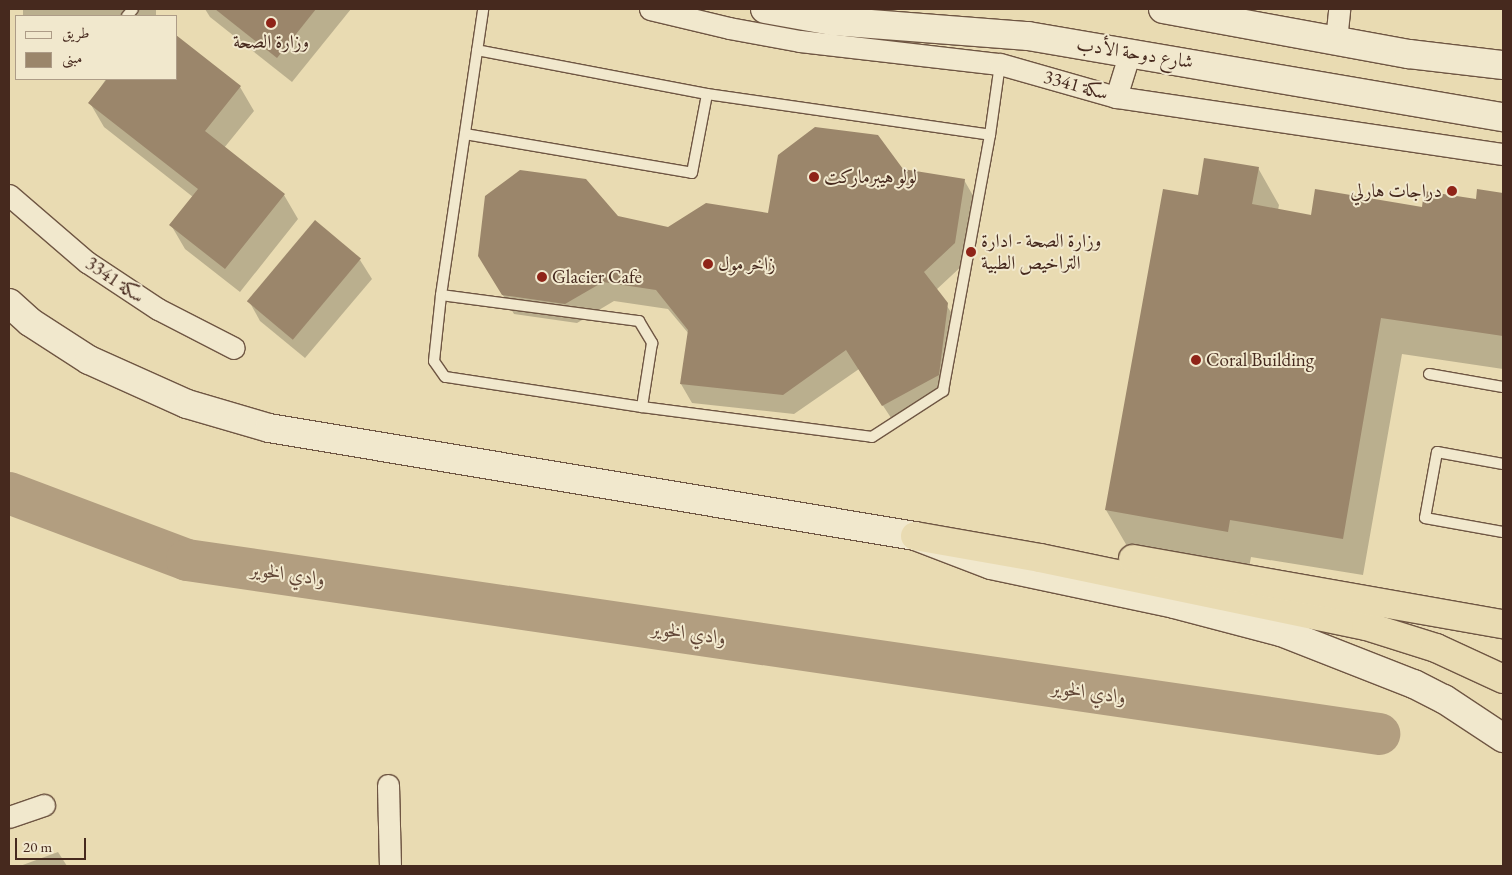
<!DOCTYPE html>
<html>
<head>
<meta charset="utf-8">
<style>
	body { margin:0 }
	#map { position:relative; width:1512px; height:875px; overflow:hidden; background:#e9dbb2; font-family:"EB Garamond",Amiri,serif }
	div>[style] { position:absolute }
	.shadow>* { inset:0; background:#0003; transform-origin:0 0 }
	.river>* { height:42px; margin:-21px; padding:0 21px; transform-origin:21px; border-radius:21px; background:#b29e80 }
	.building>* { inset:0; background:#9b866b; transform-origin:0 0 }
	.roads { filter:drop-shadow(1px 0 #6f5643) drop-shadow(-1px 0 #6f5643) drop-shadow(0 1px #6f5643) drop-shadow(0 -1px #6f5643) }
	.lane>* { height:10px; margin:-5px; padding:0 5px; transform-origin:5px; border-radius:5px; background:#f1e8cd }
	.street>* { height:21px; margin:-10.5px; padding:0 10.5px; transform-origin:10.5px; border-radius:10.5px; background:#f1e8cd }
	.secondary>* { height:28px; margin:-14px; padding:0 14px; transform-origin:14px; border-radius:14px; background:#f1e8cd }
	.highway>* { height:28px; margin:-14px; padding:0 14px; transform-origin:14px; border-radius:14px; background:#e9dbb2 }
	.dots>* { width:14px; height:14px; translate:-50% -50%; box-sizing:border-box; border:2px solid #f1e8cd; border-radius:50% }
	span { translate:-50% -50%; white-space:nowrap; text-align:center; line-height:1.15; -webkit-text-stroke:4px #f1e8cd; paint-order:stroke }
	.poi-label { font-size:19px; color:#46291e }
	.left { translate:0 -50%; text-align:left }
	.right { translate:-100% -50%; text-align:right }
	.street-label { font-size:19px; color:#46291e }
	.water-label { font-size:20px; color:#614636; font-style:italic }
	.frame { position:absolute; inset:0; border:10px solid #46291e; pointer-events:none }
	.legend { position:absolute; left:15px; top:15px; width:162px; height:65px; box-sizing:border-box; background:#f1e8cd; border:1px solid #ad9c87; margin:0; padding:6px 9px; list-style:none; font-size:15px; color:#46291e }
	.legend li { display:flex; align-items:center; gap:10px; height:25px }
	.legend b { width:25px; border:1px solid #ad9c87 }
	.scale { position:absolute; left:15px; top:838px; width:71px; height:22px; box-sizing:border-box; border:2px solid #46291e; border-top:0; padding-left:6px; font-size:15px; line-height:18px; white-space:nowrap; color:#46291e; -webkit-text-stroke:4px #f1e8cd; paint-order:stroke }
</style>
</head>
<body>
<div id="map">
	<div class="shadow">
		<div style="left:23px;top:9px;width:133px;height:9px"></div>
		<div style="clip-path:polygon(205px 9px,351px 9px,292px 82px,210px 17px)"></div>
		<div style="clip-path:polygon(106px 79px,176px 79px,240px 87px,254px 111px,224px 148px,284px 195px,298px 219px,240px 292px,185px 249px,171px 225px,193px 197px,104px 127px,90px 103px)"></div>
		<div style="clip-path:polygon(1258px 168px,1279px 205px,1278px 210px,1312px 216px,1423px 208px,1477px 200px,1478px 190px,1503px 194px,1503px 369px,1402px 354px,1363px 575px,1251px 557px,1249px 568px,1127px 546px,1106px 510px,1199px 197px)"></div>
		<div style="clip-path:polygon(902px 170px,964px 180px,975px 199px,965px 263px,936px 290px,959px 324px,949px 395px,895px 424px,859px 369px,794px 414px,692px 403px,681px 384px,689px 334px,668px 309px,614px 301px,577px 323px,514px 314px,491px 275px,617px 217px,668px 229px,769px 215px)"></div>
		<div style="clip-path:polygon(360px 260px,372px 279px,305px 358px,260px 321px,249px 301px)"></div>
		<div style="clip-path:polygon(58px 852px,67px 866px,20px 866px)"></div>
	</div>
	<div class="river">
		<div style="left:9px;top:493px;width:190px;rotate:20.6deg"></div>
		<div style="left:187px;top:560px;width:1205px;rotate:8.3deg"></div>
	</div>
	<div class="building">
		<div style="clip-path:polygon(215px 9px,316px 9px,277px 58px)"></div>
		<div style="clip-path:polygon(176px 35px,241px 86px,205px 131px,285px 194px,225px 269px,169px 225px,198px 189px,88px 103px,107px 79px,176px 79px)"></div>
		<div style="clip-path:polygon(815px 127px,878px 135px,903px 169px,965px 179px,955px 243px,924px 272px,948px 303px,939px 375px,882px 406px,846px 350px,783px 395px,680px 384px,688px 330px,656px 290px,603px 282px,565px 304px,502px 295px,478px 256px,485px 196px,520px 170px,586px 179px,618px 216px,668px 227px,706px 203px,768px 213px,778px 155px)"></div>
		<div style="clip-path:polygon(1204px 158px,1259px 167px,1252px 204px,1311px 215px,1315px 189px,1422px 207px,1424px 191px,1476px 199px,1477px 189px,1503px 193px,1503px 336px,1381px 318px,1343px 539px,1230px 520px,1228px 532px,1105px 510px,1163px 189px,1198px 195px)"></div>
		<div style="left:315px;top:220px;width:60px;height:106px;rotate:40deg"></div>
	</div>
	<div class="roads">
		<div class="lane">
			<div style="left:127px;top:16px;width:9px;rotate:-49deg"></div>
			<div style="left:707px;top:94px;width:286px;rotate:8.2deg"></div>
			<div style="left:990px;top:135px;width:72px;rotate:-82deg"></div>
			<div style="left:465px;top:134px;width:230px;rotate:9.7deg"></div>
			<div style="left:692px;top:173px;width:80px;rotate:-79.2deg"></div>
			<div style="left:707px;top:94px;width:234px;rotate:-169.2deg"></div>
			<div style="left:441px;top:295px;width:200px;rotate:7.5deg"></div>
			<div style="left:639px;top:321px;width:26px;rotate:59deg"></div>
			<div style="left:652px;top:343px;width:65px;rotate:98.9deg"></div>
			<div style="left:642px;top:407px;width:199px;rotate:-171.3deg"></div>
			<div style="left:445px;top:377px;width:19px;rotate:-125deg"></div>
			<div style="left:434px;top:361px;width:66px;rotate:-83.9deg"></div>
			<div style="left:441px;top:295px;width:289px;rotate:-81.6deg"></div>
			<div style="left:1429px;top:374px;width:75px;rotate:10deg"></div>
			<div style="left:642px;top:407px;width:232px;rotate:7.4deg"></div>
			<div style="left:872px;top:437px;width:85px;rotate:-32.9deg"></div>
			<div style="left:943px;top:391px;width:260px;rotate:-79.6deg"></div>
			<div style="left:1503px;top:464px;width:67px;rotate:-169.7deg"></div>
			<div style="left:1437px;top:452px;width:67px;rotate:100.3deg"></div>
			<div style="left:1425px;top:518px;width:79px;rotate:10.2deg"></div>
		</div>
		<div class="street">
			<div style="left:650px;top:9px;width:81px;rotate:13.5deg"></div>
			<div style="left:729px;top:28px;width:72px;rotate:10.4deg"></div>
			<div style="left:800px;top:41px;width:201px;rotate:6.6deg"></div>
			<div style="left:1000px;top:64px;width:121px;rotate:15.9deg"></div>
			<div style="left:1116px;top:97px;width:391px;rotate:8.4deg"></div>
			<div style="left:1336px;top:40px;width:31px;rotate:-84deg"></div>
			<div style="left:1116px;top:97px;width:47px;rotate:-72.7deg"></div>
			<div style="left:9px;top:195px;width:103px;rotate:40.7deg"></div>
			<div style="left:87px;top:262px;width:85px;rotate:33.5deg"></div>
			<div style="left:158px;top:309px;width:85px;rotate:27.2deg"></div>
			<div style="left:388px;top:785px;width:81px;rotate:88.6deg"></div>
			<div style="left:9px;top:817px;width:37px;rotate:-19deg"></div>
		</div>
		<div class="secondary">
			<div style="left:765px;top:9px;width:68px;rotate:10.2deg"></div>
			<div style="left:832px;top:21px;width:197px;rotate:4.4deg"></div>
			<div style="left:1028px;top:36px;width:482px;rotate:9.7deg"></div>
			<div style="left:1163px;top:9px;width:250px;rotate:10.4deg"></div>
			<div style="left:1409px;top:54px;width:95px;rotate:6.7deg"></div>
			<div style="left:9px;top:303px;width:28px;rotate:42deg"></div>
			<div style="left:30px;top:322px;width:70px;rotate:32.8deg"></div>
			<div style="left:89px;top:360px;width:107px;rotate:24.2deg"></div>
			<div style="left:187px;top:404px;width:85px;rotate:16.3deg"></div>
			<div style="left:269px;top:428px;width:655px;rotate:9.49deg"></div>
			<div style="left:915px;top:536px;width:81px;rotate:20.9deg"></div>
			<div style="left:991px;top:565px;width:187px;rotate:12deg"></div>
			<div style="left:1174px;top:604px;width:111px;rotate:14.7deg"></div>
			<div style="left:1281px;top:632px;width:143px;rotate:21.4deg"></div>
			<div style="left:1414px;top:684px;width:34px;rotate:27deg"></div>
			<div style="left:1444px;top:699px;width:71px;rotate:33.5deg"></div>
		</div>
		<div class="highway">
			<div style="left:915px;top:536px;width:127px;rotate:10deg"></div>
			<div style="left:1040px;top:558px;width:333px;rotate:11.8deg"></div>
			<div style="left:1366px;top:626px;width:73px;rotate:17.4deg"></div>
			<div style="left:1436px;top:648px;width:74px;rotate:24.8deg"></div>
			<div style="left:1133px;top:559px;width:376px;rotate:10deg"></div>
		</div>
	</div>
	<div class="dots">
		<div style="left:271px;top:23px;background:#8f2418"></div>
		<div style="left:814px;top:177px;background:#8f2418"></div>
		<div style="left:1452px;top:191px;background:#8f2418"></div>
		<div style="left:971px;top:252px;background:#8f2418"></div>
		<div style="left:708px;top:264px;background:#8f2418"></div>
		<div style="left:542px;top:277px;background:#8f2418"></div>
		<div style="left:1196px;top:360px;background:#8f2418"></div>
	</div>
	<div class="poi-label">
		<span style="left:271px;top:42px">وزارة الصحة</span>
		<span class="left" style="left:824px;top:177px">لولو هيبرماركت</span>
		<span class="right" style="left:1442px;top:191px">دراجات هارلي</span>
		<span class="left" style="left:981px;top:252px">وزارة الصحة - ادارة<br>التراخيص الطبية</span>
		<span class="left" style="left:718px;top:264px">زاخر مول</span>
		<span class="left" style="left:552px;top:277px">Glacier Cafe</span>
		<span class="left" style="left:1206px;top:360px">Coral Building</span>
	</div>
	<div class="street-label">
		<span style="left:1135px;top:53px;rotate:9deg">شارع دوحة الأدب</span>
		<span style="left:1076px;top:85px;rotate:16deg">سكة 3341</span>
		<span style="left:115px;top:280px;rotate:34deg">سكة 3341</span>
	</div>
	<div class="water-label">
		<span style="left:288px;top:574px;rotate:8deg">وادي الخوير</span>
		<span style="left:689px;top:633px;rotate:8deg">وادي الخوير</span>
		<span style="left:1089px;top:692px;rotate:8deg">وادي الخوير</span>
	</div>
	<div class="frame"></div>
	<ul class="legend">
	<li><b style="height:6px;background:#f1e8cd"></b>طريق</li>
	<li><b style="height:14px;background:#9b866b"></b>مبنى</li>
	</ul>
	<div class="scale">20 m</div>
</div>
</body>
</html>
